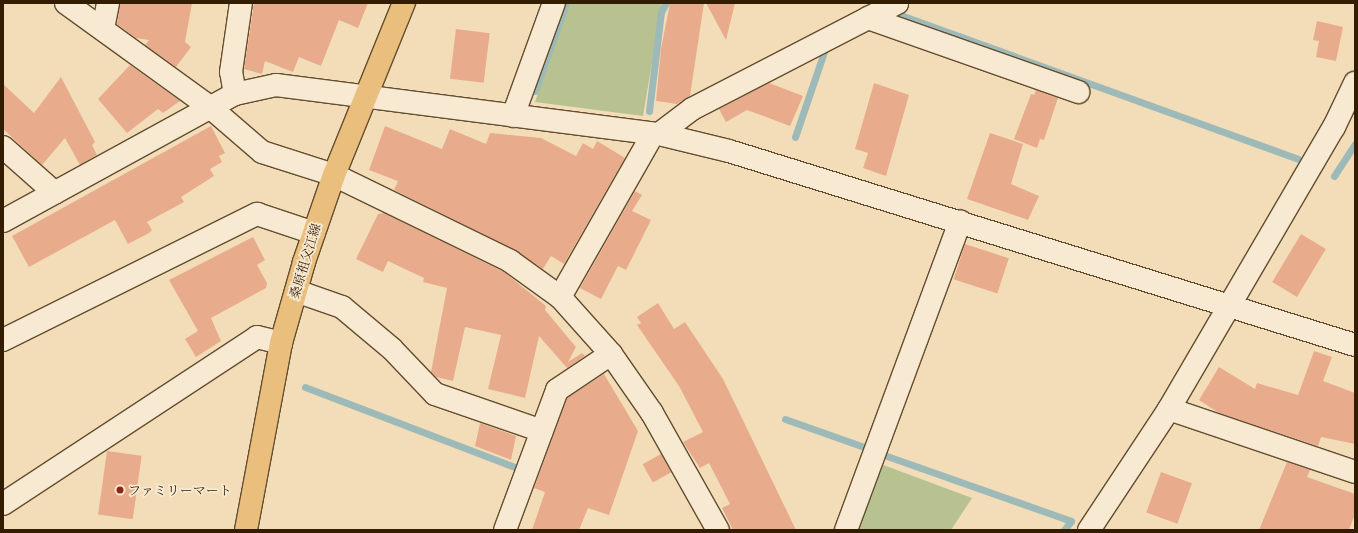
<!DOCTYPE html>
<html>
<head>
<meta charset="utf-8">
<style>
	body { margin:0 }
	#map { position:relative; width:1358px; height:533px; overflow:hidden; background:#f3ddb9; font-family:"Libre Caslon Text","Noto Serif JP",serif }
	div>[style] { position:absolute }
	.green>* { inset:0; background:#b8c291 }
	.stream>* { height:7px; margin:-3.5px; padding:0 3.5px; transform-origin:3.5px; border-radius:3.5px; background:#9ebab8 }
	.building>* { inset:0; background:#e8ac8c; transform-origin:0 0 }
	.roads { filter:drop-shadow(1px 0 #634d2e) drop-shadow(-1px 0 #634d2e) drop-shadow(0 1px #634d2e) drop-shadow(0 -1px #634d2e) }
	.minor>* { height:22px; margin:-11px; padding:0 11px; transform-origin:11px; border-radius:11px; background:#f7e9d2 }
	.major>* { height:22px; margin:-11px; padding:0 11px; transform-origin:11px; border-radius:11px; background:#eabe7c }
	.dots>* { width:11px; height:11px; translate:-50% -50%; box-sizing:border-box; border:2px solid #f7e9d2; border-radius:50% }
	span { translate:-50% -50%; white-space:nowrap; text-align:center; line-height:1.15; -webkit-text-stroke:3.5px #f7e9d2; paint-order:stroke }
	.street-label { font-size:13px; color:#331d00 }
	.poi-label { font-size:13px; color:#331d00 }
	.left { translate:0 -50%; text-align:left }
	.frame { position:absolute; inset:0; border:4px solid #331d00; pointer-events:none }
</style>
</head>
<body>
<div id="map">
	<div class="green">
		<div style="clip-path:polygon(569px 3px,662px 3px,643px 116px,535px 102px)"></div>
		<div style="clip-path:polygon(878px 463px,972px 498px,951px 530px,853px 530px)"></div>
	</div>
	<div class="stream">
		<div style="left:895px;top:13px;width:429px;rotate:19.9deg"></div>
		<div style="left:535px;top:91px;width:93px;rotate:-70.6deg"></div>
		<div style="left:649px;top:111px;width:100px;rotate:-83.1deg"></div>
		<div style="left:661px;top:12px;width:10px;rotate:-61deg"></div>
		<div style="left:795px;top:137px;width:90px;rotate:-71.2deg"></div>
		<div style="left:1334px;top:176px;width:38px;rotate:-57deg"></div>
		<div style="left:305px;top:387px;width:230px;rotate:20.9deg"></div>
		<div style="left:785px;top:419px;width:84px;rotate:19.5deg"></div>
		<div style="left:884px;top:455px;width:198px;rotate:19.4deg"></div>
		<div style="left:1071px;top:521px;width:11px;rotate:128deg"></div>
	</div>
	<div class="building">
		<div style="clip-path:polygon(120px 3px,192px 3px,185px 42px,191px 47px,176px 67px,145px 45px,149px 40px,136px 38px,117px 24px)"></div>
		<div style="clip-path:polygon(254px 3px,368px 3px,358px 28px,339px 20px,321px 66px,299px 57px,293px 72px,265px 61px,262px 74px,244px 69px)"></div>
		<div style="clip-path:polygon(670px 3px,704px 3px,690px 96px,677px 104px,656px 101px,661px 49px)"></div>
		<div style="clip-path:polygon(706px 3px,735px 3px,726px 40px)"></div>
		<div style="clip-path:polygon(1317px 21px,1343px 27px,1336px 61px,1316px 57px,1319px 41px,1313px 40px)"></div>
		<div style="left:456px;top:29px;width:34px;height:50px;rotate:7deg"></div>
		<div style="clip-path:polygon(130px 65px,180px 101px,163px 113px,158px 109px,127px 133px,98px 99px)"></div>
		<div style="clip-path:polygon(61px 77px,95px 142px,92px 145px,97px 155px,80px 165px,65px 138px,42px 165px,3px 129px,3px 84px,34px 113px)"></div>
		<div style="clip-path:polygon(769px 83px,803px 96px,790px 126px,747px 110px,726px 122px,719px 109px)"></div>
		<div style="clip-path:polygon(874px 83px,909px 95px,886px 176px,863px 168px,868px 153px,855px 149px)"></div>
		<div style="clip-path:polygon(1036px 90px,1058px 98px,1044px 140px,1040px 139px,1037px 148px,1014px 139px,1031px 94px,1034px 95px)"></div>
		<div style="clip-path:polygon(211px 126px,225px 153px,219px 156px,222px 162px,210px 169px,214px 176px,181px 197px,184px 202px,147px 222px,152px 230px,149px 233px,128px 244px,115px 220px,29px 267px,12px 236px)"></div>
		<div style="clip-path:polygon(385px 126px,442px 149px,450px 129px,486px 144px,490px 133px,541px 138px,576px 156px,583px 143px,593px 149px,597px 141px,625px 158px,564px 264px,551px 256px,543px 269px,515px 250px,394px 190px,398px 181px,369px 170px)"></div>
		<div style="clip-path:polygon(990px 133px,1023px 144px,1011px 184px,1039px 196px,1028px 220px,967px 199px)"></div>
		<div style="clip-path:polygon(635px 191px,642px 195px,632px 211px,651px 220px,626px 270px,618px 266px,601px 299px,580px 288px)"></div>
		<div style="clip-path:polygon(384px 213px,504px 272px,546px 306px,545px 310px,576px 347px,568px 362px,582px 353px,585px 356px,567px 368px,539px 336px,525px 398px,488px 389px,501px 335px,465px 327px,453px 381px,436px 377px,431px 372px,447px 288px,423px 282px,424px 278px,388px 261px,383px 272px,356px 259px,378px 214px)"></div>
		<div style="left:1301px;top:234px;width:29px;height:56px;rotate:31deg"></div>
		<div style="clip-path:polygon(253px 237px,265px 260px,257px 265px,267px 283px,266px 288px,211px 318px,221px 341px,196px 357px,185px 339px,198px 331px,169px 280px)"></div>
		<div style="left:965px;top:244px;width:46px;height:37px;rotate:18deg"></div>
		<div style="clip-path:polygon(658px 303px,674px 329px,685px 322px,723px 379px,796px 530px,733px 530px,722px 508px,730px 504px,709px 463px,700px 468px,683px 442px,703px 432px,679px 386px,637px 325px,641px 323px,637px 317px)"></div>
		<div style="clip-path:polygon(1314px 351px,1332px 357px,1323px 381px,1355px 393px,1355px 444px,1321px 437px,1318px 446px,1219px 413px,1199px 400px,1219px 367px,1255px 389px,1257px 383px,1298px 395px)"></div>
		<div style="clip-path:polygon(604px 374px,638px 431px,609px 515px,588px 508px,579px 530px,532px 530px,545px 492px,534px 488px,567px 398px)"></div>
		<div style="clip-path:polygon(480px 423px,516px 436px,511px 460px,475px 446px)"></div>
		<div style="left:107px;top:451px;width:35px;height:64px;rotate:8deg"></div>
		<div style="left:661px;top:454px;width:21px;height:21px;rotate:61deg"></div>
		<div style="clip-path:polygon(1287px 462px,1310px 470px,1307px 477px,1355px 494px,1355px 514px,1349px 530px,1259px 530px)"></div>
		<div style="left:1161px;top:472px;width:33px;height:43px;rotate:20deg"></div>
	</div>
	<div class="roads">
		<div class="minor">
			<div style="left:66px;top:3px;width:179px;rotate:35.9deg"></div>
			<div style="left:211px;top:108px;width:67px;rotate:40.8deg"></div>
			<div style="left:262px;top:152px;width:76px;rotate:17.7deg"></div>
			<div style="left:334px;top:175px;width:196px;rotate:26deg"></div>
			<div style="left:510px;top:261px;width:62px;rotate:35.8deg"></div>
			<div style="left:560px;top:297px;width:76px;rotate:48.2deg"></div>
			<div style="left:611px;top:354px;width:72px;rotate:55.2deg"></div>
			<div style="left:652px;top:413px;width:134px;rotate:60.6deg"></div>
			<div style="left:868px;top:18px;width:223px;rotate:19.4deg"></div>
			<div style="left:103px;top:29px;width:26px;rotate:-79deg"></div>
			<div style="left:235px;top:94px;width:22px;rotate:-100deg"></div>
			<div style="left:231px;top:72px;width:70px;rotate:-81.8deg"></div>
			<div style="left:513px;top:116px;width:120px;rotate:-70.1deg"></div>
			<div style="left:659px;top:134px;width:41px;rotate:-37.1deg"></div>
			<div style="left:692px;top:109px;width:231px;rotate:-27.3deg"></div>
			<div style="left:3px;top:147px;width:69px;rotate:41.5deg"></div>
			<div style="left:3px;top:221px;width:264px;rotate:-28.7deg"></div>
			<div style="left:235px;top:94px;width:42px;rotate:-12.4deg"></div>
			<div style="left:276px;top:85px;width:386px;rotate:7.3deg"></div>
			<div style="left:659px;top:134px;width:72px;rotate:13.7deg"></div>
			<div style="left:729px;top:151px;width:655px;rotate:17.22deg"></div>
			<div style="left:296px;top:291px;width:49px;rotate:19.2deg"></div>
			<div style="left:342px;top:307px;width:65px;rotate:40deg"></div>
			<div style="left:392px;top:349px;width:62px;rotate:46.3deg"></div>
			<div style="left:435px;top:394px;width:113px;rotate:19.1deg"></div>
			<div style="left:560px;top:297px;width:188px;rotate:-60.3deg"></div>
			<div style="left:3px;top:340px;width:284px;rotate:-26.4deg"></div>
			<div style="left:257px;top:214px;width:60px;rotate:18.4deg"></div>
			<div style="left:1169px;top:409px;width:196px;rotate:18.7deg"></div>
			<div style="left:3px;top:504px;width:304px;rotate:-33.3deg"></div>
			<div style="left:257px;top:337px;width:25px;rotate:14deg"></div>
			<div style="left:505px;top:530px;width:149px;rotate:-69.6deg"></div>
			<div style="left:557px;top:390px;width:65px;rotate:-33.7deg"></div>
			<div style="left:846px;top:530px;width:329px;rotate:-69.7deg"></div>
			<div style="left:1089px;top:530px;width:145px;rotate:-56.5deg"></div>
			<div style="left:1169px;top:409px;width:327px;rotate:-59.7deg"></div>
			<div style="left:1334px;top:127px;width:49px;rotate:-64.5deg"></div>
		</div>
		<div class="major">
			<div style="left:246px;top:530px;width:190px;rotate:-79.4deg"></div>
			<div style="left:281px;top:343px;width:84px;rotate:-74.1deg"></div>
			<div style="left:304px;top:262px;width:92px;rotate:-71deg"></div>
			<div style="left:334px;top:175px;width:186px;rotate:-67.9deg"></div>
		</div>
	</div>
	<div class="dots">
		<div style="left:120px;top:490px;background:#8f2418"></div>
	</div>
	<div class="street-label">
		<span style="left:305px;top:261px;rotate:-73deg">桑原祖父江線</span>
	</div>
	<div class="poi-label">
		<span class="left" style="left:128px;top:490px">ファミリーマート</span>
	</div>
	<div class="frame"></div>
</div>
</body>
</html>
